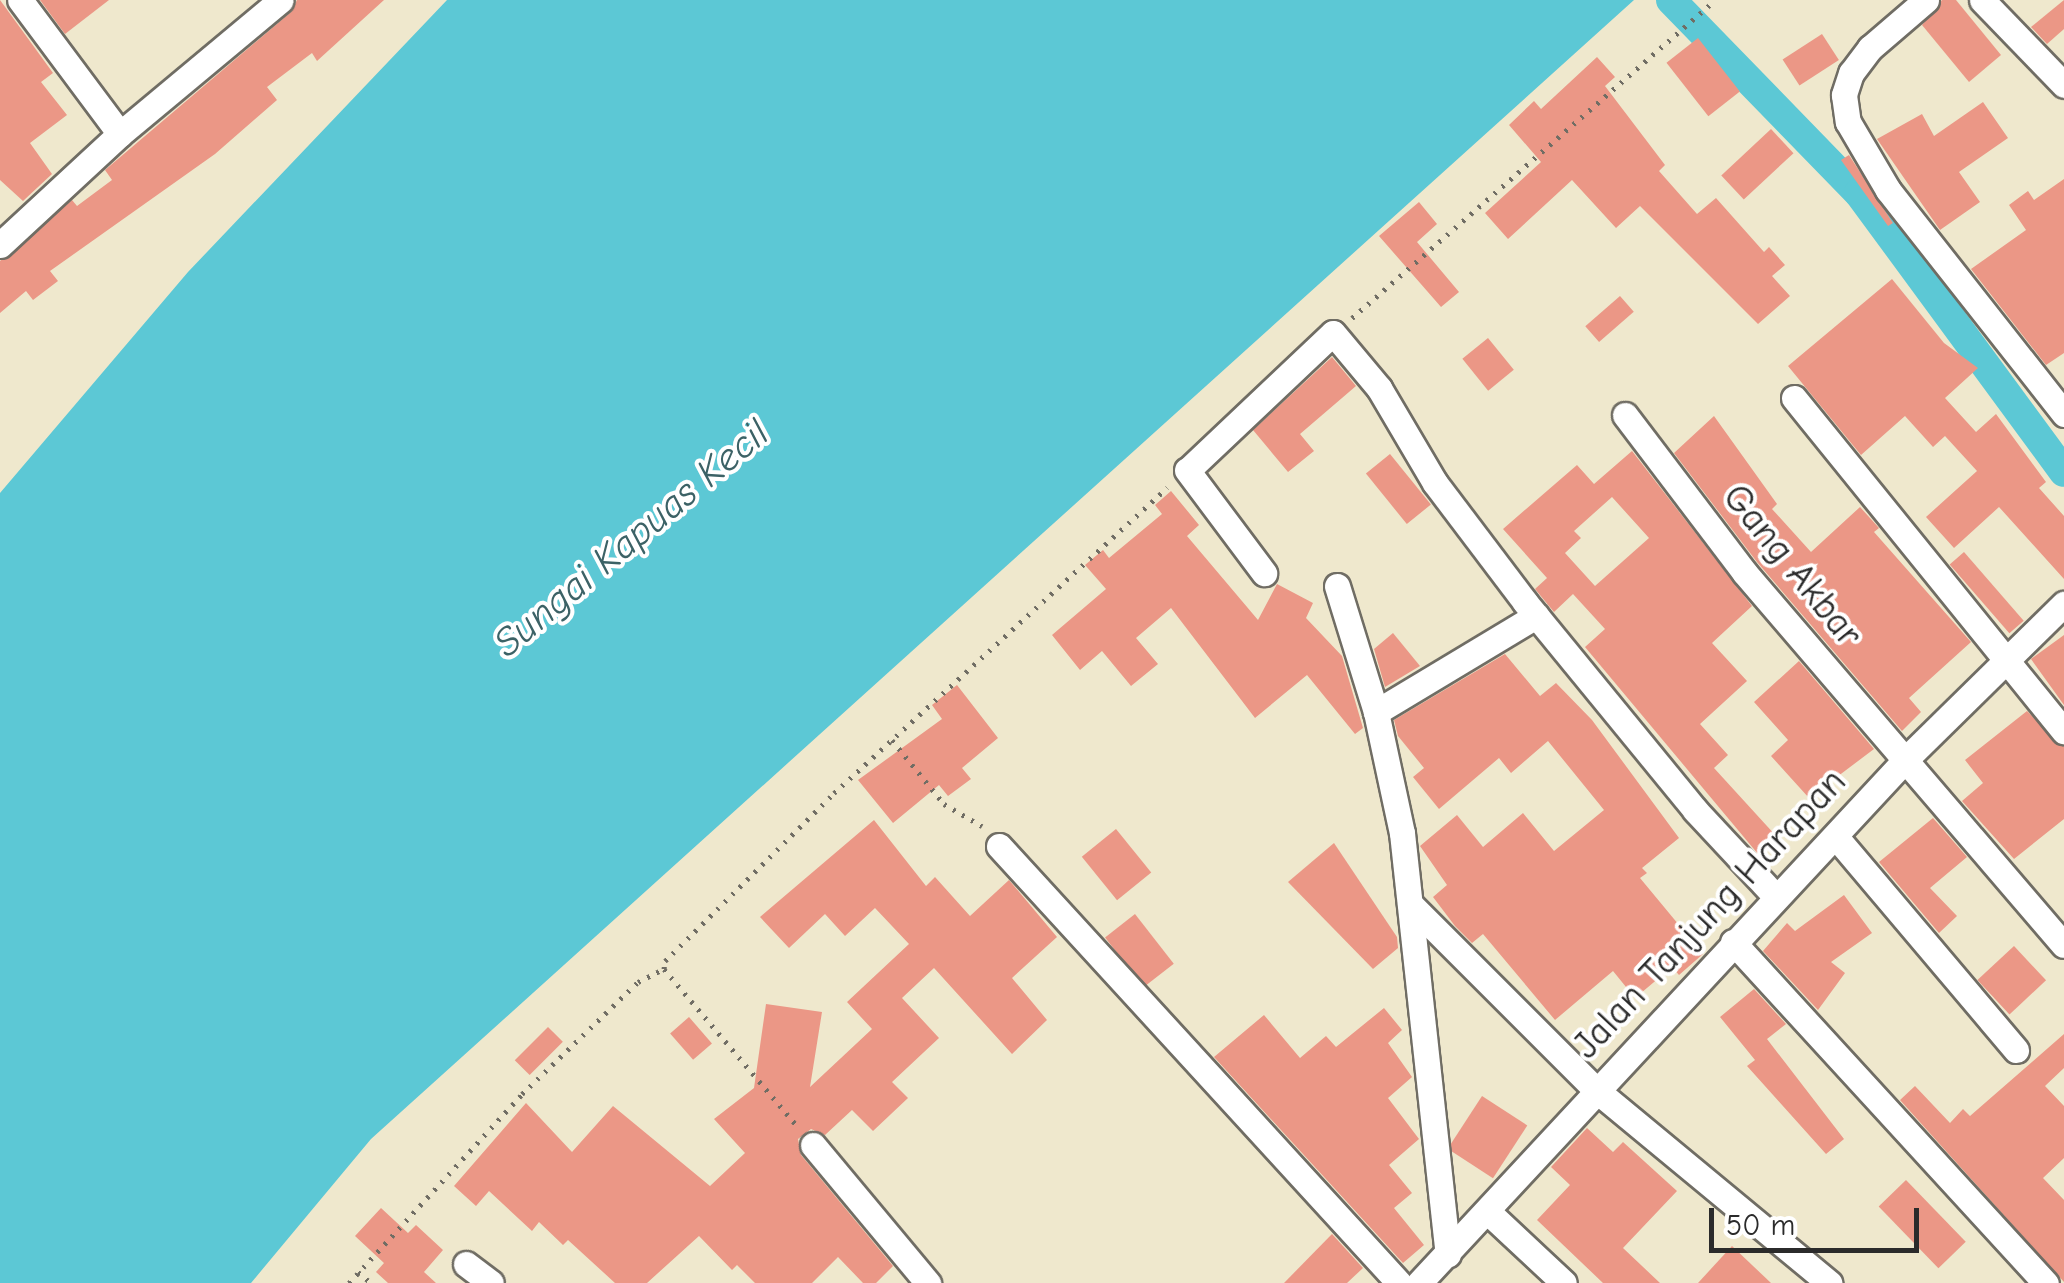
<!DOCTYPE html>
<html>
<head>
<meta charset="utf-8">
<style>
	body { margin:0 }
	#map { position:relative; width:2064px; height:1283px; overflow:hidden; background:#efe8cd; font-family:"Comic Neue",sans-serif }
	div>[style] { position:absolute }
	.water>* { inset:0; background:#5cc8d5 }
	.canal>* { height:30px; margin:-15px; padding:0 15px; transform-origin:15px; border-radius:15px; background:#5cc8d5 }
	.building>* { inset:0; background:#eb9786; transform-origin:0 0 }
	.path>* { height:5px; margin-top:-2.5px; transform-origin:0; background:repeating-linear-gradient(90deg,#706d64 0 2.5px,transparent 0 10.5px) }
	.roads { filter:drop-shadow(2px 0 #706d64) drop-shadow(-2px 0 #706d64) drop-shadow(0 2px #706d64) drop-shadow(0 -2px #706d64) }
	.street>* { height:25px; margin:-12.5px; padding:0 12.5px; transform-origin:12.5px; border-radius:12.5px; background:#fff }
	span { translate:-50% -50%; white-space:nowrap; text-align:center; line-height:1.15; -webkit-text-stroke:8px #fff; paint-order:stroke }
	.street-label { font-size:38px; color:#2b2b2b }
	.water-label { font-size:40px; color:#3c6266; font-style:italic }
	.scale { position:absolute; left:1709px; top:1208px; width:210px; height:45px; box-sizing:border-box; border:5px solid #2b2b2b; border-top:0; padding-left:12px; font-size:30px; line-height:35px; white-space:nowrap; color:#2b2b2b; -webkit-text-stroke:8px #fff; paint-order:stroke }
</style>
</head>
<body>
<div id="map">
	<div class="water">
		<div style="clip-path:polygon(447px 0,1634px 0,371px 1139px,251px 1283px,0 1283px,0 493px,188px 272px)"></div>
	</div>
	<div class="canal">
		<div style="left:1671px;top:0;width:269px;rotate:45.8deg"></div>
		<div style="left:1859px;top:193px;width:346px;rotate:53.7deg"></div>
	</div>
	<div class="building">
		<div style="clip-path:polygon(0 0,53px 73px,41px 82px,67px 115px,30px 143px,52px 174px,23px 201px,0 180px)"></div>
		<div style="clip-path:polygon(40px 0,109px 0,65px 34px)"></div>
		<div style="clip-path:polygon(297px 0,384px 0,317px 61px,312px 53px,267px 87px,277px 100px,215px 154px,50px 271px,58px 281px,33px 300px,26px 291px,0 313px,0 261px,72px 200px,77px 206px,112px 180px,105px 170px,291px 12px)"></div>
		<div style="clip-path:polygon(1942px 0,1956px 0,2001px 55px,1969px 82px,1922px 25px)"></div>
		<div style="clip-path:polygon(2064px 0,2064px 29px,2047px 44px,2031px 27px)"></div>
		<div style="left:1822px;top:34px;width:31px;height:47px;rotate:57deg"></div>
		<div style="left:1698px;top:38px;width:68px;height:40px;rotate:52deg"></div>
		<div style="clip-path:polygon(1597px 57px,1615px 77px,1605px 86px,1665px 165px,1659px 171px,1697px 214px,1716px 198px,1764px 252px,1769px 247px,1785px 265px,1772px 276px,1790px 296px,1758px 324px,1640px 206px,1616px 228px,1572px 180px,1508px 239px,1485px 213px,1541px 162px,1509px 125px,1534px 101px,1541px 109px)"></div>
		<div style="clip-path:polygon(1983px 102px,2008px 138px,1959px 172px,1980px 202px,1940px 230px,1877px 139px,1922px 114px,1934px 136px)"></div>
		<div style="left:1771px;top:129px;width:33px;height:68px;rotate:47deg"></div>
		<div style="clip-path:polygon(1849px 155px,1893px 223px,1888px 226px,1841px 160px)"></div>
		<div style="clip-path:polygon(2064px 179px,2064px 353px,2046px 365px,1971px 269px,2026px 230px,2009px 205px,2028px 191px,2034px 200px)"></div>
		<div style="clip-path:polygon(1419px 202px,1437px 224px,1417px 242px,1459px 292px,1441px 307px,1379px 236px)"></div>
		<div style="clip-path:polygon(1892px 279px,1944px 343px,1978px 368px,1945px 398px,1976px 432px,1996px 414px,2046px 482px,2039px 488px,2064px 516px,2064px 579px,1999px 507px,1954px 548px,1926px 517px,1977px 471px,1945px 436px,1933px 447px,1905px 416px,1861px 455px,1788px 366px)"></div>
		<div style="left:1620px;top:296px;width:21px;height:46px;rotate:49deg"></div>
		<div style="left:1488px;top:338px;width:41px;height:33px;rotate:51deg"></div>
		<div style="clip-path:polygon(1332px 357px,1356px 386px,1300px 434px,1314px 451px,1288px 472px,1253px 430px)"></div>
		<div style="clip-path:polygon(1714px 416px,1777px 504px,1772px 509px,1811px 552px,1860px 507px,1879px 528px,1874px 532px,1971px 642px,1909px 698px,1921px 712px,1902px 731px,1757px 562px,1674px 453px)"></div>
		<div style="clip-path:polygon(evenodd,1632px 451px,1752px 606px,1712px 643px,1747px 681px,1700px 724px,1728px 755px,1714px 768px,1777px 837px,1758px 854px,1585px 647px,1605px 629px,1573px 594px,1554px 612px,1535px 589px,1547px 578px,1503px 529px,1577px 465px,1594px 484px,1632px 451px,1612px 497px,1649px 538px,1595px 586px,1565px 553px,1581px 538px,1574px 531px,1612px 497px)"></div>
		<div style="left:1390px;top:454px;width:65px;height:31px;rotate:51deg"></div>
		<div style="clip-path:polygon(1171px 491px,1199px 525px,1187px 536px,1258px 620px,1277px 584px,1313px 603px,1306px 618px,1342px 656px,1363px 728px,1355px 734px,1307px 675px,1255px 718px,1171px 608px,1136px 638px,1158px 664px,1131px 686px,1102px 651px,1080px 670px,1052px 635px,1106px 589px,1085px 565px,1103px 550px,1109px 558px,1162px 514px,1155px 505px)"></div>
		<div style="left:1964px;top:552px;width:91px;height:19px;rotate:49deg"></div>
		<div style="clip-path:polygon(1393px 633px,1420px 666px,1385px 687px,1374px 649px)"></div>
		<div style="clip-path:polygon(2064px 635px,2064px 705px,2031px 659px)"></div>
		<div style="clip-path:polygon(1505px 654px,1540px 696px,1556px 683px,1592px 720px,1679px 838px,1642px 868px,1647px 873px,1640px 878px,1703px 954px,1679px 975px,1672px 967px,1635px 998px,1613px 971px,1555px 1020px,1483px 934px,1472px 943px,1455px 926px,1433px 897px,1447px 885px,1420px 846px,1457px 815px,1483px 847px,1523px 813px,1554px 851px,1604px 810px,1548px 741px,1511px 773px,1499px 758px,1439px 809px,1413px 777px,1424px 768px,1398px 736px,1394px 720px)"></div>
		<div style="clip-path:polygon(1799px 661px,1874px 749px,1809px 798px,1771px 756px,1788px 740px,1754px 702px)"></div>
		<div style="clip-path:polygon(957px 685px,998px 738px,962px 768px,971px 779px,948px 796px,939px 785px,893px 823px,858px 780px,942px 719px,932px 705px)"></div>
		<div style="clip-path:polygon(2027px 711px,2064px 747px,2064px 819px,2014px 859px,1962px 801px,1983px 783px,1965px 760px)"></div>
		<div style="clip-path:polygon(1933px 818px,1967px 857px,1930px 888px,1957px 916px,1939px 933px,1879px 862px)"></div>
		<div style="clip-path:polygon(874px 820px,926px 886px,935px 877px,970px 916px,1009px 880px,1057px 937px,1012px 978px,1047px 1020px,1012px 1054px,934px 968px,902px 998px,939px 1038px,892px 1082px,908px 1098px,873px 1131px,852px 1110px,825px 1135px,811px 1129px,798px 1139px,801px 1155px,893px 1266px,876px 1283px,863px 1283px,838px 1257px,812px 1283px,755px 1283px,737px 1265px,732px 1270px,699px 1236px,647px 1283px,615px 1283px,568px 1240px,563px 1245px,539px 1222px,532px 1231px,489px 1191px,476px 1206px,454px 1186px,526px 1103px,572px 1152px,613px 1106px,710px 1186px,745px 1153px,714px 1119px,754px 1088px,766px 1004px,822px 1012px,810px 1087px,872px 1029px,847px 1002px,909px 944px,875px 908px,845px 936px,825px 914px,789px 948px,760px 917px)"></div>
		<div style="left:1116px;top:829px;width:56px;height:44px;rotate:51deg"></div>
		<div style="clip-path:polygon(1334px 843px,1397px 937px,1398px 948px,1373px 969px,1288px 882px)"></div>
		<div style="clip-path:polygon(1844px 895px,1872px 933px,1831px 962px,1845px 973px,1818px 1010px,1763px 951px,1787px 923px,1795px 931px)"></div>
		<div style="left:1135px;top:914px;width:63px;height:38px;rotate:52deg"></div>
		<div style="left:2014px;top:946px;width:47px;height:50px;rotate:47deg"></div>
		<div style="clip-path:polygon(1754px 989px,1786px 1024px,1767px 1039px,1844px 1139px,1826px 1154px,1747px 1066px,1755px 1060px,1720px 1017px)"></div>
		<div style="clip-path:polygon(1384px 1008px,1402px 1030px,1388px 1043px,1412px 1077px,1388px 1098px,1419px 1139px,1389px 1165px,1412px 1193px,1394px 1208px,1424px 1245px,1403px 1263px,1214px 1057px,1264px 1015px,1300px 1058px,1326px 1036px,1336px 1047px)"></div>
		<div style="left:689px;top:1017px;width:35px;height:25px;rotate:49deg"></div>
		<div style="left:548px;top:1027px;width:21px;height:47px;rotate:45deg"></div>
		<div style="clip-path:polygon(2064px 1034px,2064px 1068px,2045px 1086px,2064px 1106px,2064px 1158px,2043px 1178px,2064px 1200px,2064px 1282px,1900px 1100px,1915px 1086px,1950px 1123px,1963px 1109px,1970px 1116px)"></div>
		<div style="left:1482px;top:1096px;width:54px;height:63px;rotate:33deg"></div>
		<div style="clip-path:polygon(1587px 1128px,1613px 1152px,1623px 1142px,1677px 1191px,1623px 1248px,1660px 1283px,1603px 1283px,1537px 1220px,1570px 1185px,1551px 1167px)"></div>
		<div style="left:1906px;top:1180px;width:86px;height:38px;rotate:46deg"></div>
		<div style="clip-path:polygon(381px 1208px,408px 1233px,416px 1225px,443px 1250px,424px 1272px,436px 1283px,388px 1283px,376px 1272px,384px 1263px,355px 1236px)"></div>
		<div style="clip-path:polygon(1332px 1234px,1363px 1268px,1347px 1283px,1284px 1283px)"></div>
		<div style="clip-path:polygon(1732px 1246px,1771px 1283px,1698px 1283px)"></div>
	</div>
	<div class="path">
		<div style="left:1352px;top:318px;width:477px;rotate:-41.2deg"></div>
		<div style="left:892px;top:740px;width:82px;rotate:50.9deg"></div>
		<div style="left:944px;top:804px;width:44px;rotate:30.1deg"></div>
		<div style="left:664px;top:969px;width:207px;rotate:49.7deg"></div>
		<div style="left:358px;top:1272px;width:17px;rotate:40deg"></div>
		<div style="left:349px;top:1283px;width:256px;rotate:-47.5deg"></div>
		<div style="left:522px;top:1094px;width:161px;rotate:-44deg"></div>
		<div style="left:638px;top:982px;width:29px;rotate:-27deg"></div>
		<div style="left:664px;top:969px;width:8px;rotate:-83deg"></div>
		<div style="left:665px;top:961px;width:238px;rotate:-44.8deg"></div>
		<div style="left:834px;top:793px;width:452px;rotate:-42.5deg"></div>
	</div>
	<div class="roads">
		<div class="street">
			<div style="left:1926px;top:0;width:74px;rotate:139.4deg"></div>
			<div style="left:1870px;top:48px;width:31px;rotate:127deg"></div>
			<div style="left:1851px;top:73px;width:23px;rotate:108deg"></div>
			<div style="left:1844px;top:95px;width:27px;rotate:82deg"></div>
			<div style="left:1848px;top:122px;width:79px;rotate:59.5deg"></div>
			<div style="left:1888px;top:190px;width:285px;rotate:51.8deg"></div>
			<div style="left:1982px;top:0;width:118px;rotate:46deg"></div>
			<div style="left:120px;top:134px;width:209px;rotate:-39.8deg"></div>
			<div style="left:0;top:245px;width:163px;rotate:-42.8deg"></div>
			<div style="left:120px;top:134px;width:167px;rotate:-126.7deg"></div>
			<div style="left:1794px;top:398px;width:429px;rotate:51deg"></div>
			<div style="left:1625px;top:415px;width:197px;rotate:52.8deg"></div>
			<div style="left:1744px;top:572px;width:491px;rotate:49.4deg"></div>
			<div style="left:1187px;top:470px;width:129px;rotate:53.2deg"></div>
			<div style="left:1188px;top:470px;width:199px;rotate:-43.4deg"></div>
			<div style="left:1333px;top:333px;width:72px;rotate:50.1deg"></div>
			<div style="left:1379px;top:388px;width:110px;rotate:59.5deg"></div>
			<div style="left:1435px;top:483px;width:149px;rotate:52.9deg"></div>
			<div style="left:1525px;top:602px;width:269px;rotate:50.7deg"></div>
			<div style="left:1695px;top:810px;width:119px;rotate:47deg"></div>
			<div style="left:1337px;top:586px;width:132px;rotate:72.8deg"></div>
			<div style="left:1376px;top:712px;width:124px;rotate:77.9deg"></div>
			<div style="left:1402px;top:833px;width:424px;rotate:83.8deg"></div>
			<div style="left:1376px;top:712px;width:187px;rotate:-31deg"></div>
			<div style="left:1836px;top:837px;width:279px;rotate:49.8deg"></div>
			<div style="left:999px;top:846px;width:592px;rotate:47.53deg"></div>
			<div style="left:1412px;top:906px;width:260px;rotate:45deg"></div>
			<div style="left:1596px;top:1090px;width:303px;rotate:39.6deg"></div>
			<div style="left:1733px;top:942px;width:463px;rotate:47.5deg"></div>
			<div style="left:813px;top:1145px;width:180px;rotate:50.2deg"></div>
			<div style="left:1487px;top:1211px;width:105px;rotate:43.1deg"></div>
			<div style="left:466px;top:1264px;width:31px;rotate:37deg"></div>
			<div style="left:1419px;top:1283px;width:714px;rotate:-47.1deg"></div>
			<div style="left:1905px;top:760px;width:223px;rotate:-44.5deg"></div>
		</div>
	</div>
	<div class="street-label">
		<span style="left:1792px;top:566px;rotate:51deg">Gang Akbar</span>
		<span style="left:1710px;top:914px;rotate:-47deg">Jalan Tanjung Harapan</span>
	</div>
	<div class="water-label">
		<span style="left:631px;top:538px;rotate:-40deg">Sungai Kapuas Kecil</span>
	</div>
	<div class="scale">50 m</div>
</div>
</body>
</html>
